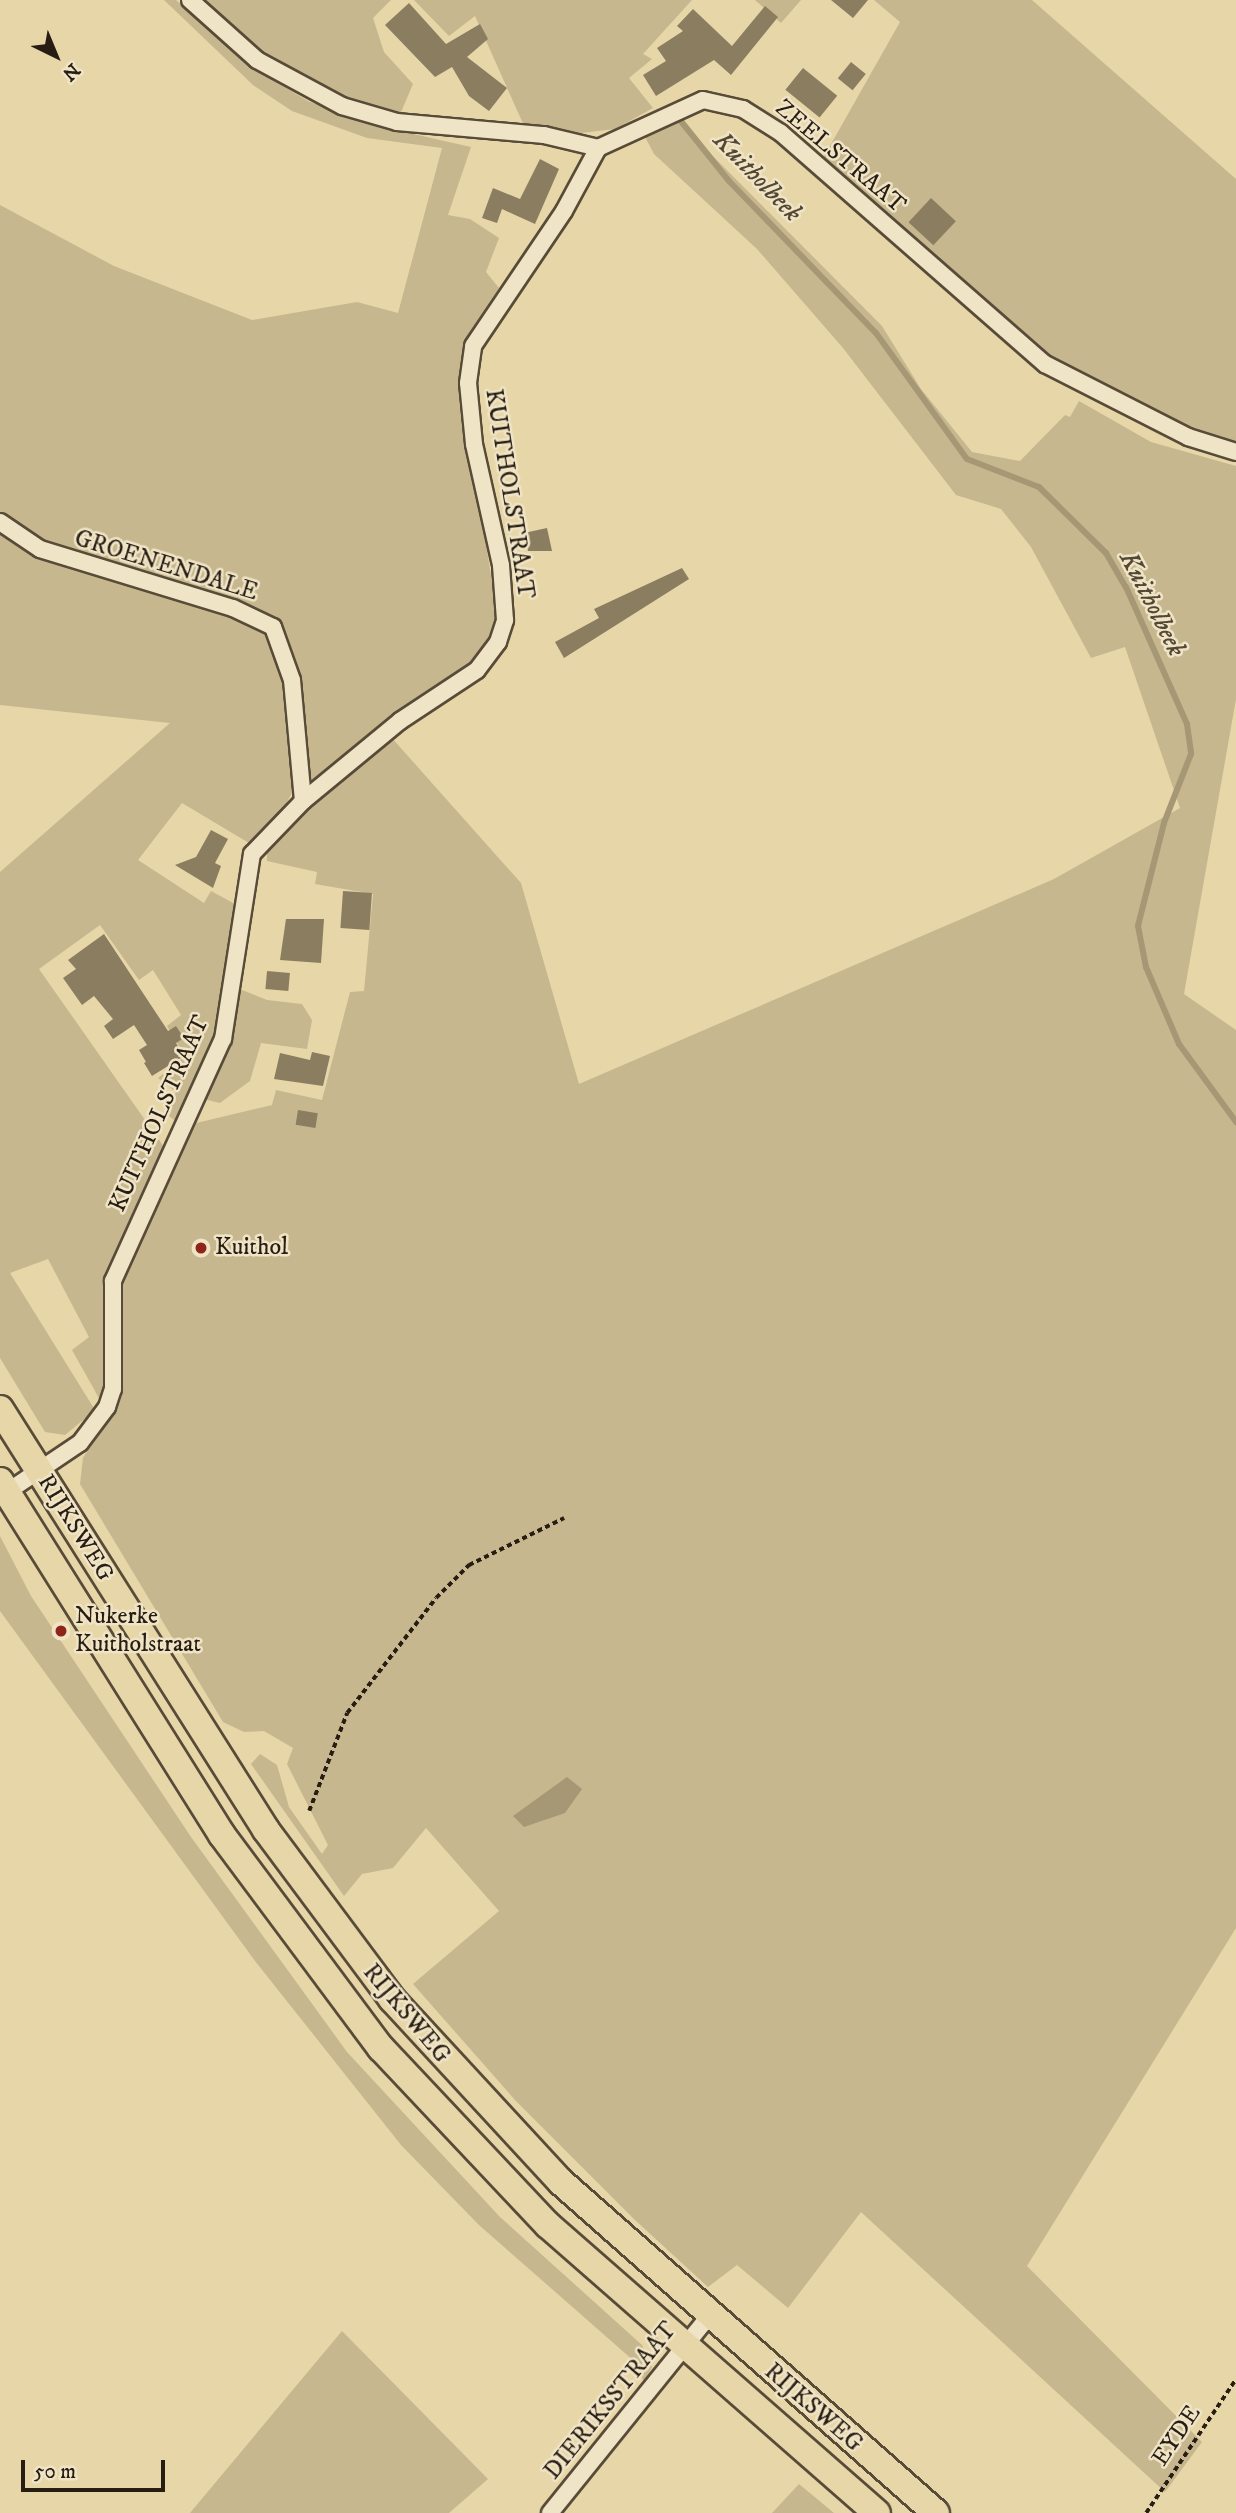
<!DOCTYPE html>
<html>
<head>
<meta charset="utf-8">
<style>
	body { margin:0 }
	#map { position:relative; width:1236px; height:2513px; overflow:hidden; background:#e7d6a8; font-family:"IM FELL DW Pica",serif }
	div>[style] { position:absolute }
	.green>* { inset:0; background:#c7b78e }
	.water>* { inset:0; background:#a69775 }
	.stream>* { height:6px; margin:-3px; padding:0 3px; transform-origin:3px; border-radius:3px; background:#a69775 }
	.building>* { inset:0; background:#8b7d60; transform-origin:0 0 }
	.path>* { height:3.5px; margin-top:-1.75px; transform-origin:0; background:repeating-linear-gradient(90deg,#281d12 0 5px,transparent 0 8.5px) }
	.roads { filter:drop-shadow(2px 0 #584b38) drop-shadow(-2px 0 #584b38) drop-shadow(0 2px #584b38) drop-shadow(0 -2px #584b38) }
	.minor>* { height:16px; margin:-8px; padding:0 8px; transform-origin:8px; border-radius:8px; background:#efe4c6 }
	.trunk>* { height:26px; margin:-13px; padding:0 13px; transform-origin:13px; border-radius:13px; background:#e7d6a8 }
	.dots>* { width:19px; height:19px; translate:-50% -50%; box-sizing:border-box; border:4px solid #efe4c6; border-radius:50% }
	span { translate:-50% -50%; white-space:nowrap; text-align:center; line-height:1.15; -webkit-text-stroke:5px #efe4c6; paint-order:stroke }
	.street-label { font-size:24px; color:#281d12 }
	.poi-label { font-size:24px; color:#281d12 }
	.left { translate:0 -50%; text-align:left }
	.water-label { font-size:26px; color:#544835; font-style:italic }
	.north { position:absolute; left:21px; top:21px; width:70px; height:70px; -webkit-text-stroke:5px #efe4c6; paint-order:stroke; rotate:137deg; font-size:19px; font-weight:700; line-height:28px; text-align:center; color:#281d12 }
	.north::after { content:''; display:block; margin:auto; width:24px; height:32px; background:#281d12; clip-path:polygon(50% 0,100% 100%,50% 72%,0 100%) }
	.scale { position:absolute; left:21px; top:2460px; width:144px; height:32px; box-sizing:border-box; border:4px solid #281d12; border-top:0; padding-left:9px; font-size:21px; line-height:24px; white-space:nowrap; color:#281d12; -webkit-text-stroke:5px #efe4c6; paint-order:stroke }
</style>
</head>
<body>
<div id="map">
	<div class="green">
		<div style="clip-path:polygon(164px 0,176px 0,250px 67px,308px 101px,360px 122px,471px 147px,448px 215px,470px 219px,499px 238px,486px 272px,499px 288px,469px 333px,459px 376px,498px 619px,475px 663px,312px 784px,306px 785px,295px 666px,275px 620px,252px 607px,54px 552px,0 514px,0 205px,114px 266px,252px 320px,357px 302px,398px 313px,442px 148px,367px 138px,292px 111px,253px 85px)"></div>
		<div style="clip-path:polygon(196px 0,391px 0,373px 18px,384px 52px,413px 84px,399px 117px,320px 93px,259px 56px)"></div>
		<div style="clip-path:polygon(414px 0,692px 0,643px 54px,652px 59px,629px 78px,653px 108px,615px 129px,581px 133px,525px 128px,475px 16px,449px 36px)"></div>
		<div style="clip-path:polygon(755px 0,801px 0,781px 23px)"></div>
		<div style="clip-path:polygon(874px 0,1032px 0,1236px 179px,1236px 446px,1143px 410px,1032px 349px,822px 160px,900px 22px)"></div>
		<div style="clip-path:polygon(674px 117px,882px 326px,921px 389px,972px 452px,1020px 461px,1065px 415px,1070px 417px,1079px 401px,1151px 442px,1236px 466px,1236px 699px,1184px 994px,1236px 1030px,1236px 1928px,1027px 2266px,1202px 2442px,1165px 2492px,861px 2212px,788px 2308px,737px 2265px,708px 2287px,635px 2220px,515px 2100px,413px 1984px,499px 1911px,426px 1828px,393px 1868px,362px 1874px,344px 1896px,251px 1764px,260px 1754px,277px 1765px,289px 1807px,322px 1854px,328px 1845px,287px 1764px,293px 1748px,264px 1731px,244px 1732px,223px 1722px,80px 1484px,83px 1458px,120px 1400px,117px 1315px,122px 1278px,192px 1124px,272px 1105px,276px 1090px,322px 1100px,350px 992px,364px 991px,373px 894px,315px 884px,317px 872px,267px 861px,267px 849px,286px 825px,391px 737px,521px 883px,579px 1084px,1054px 879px,1180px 808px,1125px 647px,1091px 658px,1031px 547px,1001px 509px,956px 495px,843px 348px,757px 249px,654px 154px,643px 133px)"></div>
		<div style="clip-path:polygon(0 529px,63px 565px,267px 628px,281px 651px,296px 785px,284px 808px,249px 843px,182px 803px,138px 860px,204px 903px,211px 891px,235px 904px,215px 1041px,177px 1122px,165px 1113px,176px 1092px,158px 1078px,185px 1056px,167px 1026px,181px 1015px,153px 970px,139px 980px,100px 925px,39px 969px,164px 1147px,109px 1274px,108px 1372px,100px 1400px,72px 1350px,89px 1337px,48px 1259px,10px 1273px,95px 1410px,65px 1435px,45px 1432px,0 1358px,0 872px,170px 723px,0 705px)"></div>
		<div style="clip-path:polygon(237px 988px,267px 1000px,302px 1004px,312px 1020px,307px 1049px,261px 1043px,250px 1081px,220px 1103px,203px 1099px,229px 1041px)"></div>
		<div style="clip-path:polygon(0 1536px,31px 1596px,191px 1837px,347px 2052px,500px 2217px,642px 2345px,652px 2367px,644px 2382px,634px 2361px,479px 2225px,401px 2145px,255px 1961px,0 1611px)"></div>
		<div style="clip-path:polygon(342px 2331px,488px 2479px,449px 2513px,190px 2513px)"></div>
		<div style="clip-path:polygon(799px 2484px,834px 2513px,772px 2513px)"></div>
	</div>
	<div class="water">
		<div style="clip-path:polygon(567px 1777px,582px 1789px,565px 1813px,524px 1827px,513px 1816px)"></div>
	</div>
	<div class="stream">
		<div style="left:680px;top:120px;width:78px;rotate:51.2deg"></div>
		<div style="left:729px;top:181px;width:211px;rotate:46deg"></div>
		<div style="left:876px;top:333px;width:155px;rotate:54.2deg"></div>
		<div style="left:967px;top:459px;width:77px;rotate:21.3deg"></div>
		<div style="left:1039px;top:487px;width:94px;rotate:44.6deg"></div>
		<div style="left:1106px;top:553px;width:39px;rotate:60deg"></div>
		<div style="left:1126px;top:587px;width:150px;rotate:66deg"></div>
		<div style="left:1187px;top:724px;width:30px;rotate:82deg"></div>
		<div style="left:1191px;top:754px;width:74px;rotate:111.4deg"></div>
		<div style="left:1164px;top:823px;width:106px;rotate:104.2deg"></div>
		<div style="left:1138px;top:926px;width:42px;rotate:79deg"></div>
		<div style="left:1146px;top:967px;width:84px;rotate:66.8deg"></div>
		<div style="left:1179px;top:1044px;width:97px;rotate:53.8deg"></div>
	</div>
	<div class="building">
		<div style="clip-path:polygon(831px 0,868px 0,853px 18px)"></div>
		<div style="clip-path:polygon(409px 3px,446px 44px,480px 24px,488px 39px,467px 57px,507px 88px,489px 111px,469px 96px,452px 67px,435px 77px,385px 25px)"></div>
		<div style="clip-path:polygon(765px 6px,778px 17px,731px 75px,714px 60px,656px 96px,643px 75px,666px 61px,657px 48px,683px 31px,677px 26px,693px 9px,732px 46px)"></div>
		<div style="left:851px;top:62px;width:19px;height:21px;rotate:39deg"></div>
		<div style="left:803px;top:68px;width:44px;height:28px;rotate:39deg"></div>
		<div style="clip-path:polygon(540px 159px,559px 169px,535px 224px,502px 209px,497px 223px,482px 218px,493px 188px,520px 199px)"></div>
		<div style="left:931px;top:198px;width:34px;height:33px;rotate:43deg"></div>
		<div style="clip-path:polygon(547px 528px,552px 551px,528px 551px,524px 533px)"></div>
		<div style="clip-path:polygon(682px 568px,689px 579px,564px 658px,555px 642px,599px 618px,594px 609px)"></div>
		<div style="clip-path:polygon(211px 830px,228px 839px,215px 863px,221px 866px,213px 888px,175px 865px,196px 857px)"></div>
		<div style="left:343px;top:891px;width:29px;height:37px;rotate:4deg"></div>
		<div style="clip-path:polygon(286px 919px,324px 919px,321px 963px,280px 960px)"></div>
		<div style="clip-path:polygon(104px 934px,168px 1031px,176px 1026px,184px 1038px,176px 1043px,184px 1056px,152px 1076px,144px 1063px,154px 1057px,146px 1062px,139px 1050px,147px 1045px,134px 1025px,113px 1039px,104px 1026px,113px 1019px,94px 996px,82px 1005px,63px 978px,76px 969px,68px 960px)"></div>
		<div style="left:267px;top:971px;width:23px;height:18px;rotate:5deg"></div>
		<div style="clip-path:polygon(312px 1052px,330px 1056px,323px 1086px,274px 1079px,280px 1053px,310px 1060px)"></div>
		<div style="left:298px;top:1110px;width:20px;height:15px;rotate:9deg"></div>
	</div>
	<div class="path">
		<div style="left:309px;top:1811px;width:105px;rotate:-68.8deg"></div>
		<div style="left:347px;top:1713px;width:145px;rotate:-52.3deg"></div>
		<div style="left:436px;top:1598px;width:47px;rotate:-45deg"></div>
		<div style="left:469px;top:1565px;width:106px;rotate:-26.3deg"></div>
		<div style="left:1146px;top:2513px;width:161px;rotate:-56.1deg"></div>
	</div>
	<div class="roads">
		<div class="minor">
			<div style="left:190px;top:0;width:90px;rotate:41.8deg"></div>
			<div style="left:257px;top:60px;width:97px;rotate:28.4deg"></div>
			<div style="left:342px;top:106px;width:57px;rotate:16.2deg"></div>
			<div style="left:397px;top:122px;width:148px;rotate:5.1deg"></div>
			<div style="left:544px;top:135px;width:56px;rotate:13.5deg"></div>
			<div style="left:0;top:522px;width:48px;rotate:34deg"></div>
			<div style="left:40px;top:549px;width:202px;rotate:17deg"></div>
			<div style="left:233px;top:608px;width:44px;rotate:25.4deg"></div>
			<div style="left:273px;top:627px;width:56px;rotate:70.3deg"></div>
			<div style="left:292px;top:680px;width:121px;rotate:84.8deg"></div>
			<div style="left:7px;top:1492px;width:88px;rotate:-33.9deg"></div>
			<div style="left:80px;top:1443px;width:45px;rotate:-53.1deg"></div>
			<div style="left:107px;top:1407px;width:19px;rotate:-72deg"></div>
			<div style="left:113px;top:1389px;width:108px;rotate:-90deg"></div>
			<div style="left:113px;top:1281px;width:266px;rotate:-65.6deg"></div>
			<div style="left:223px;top:1039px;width:187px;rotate:-81.1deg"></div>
			<div style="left:252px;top:854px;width:74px;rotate:-46.1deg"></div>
			<div style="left:303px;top:801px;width:126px;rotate:-39.5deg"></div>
			<div style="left:400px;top:721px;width:92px;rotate:-33.5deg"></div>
			<div style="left:477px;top:670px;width:35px;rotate:-53deg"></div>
			<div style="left:498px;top:642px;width:23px;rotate:-72deg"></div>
			<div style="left:505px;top:620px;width:55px;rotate:-94.2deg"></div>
			<div style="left:501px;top:565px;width:124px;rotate:-102.6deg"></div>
			<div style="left:474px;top:444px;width:61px;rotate:-95.6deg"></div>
			<div style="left:468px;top:383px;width:37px;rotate:-82deg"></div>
			<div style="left:473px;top:346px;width:163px;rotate:-56deg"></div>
			<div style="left:564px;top:211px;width:72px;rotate:-61.6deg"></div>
			<div style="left:598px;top:148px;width:115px;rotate:-24.6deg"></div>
			<div style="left:703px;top:100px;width:41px;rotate:12.7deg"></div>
			<div style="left:743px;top:109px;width:45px;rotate:32.3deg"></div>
			<div style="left:781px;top:133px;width:351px;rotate:41.2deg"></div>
			<div style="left:1045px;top:364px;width:161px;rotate:27deg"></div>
			<div style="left:1188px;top:437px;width:50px;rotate:17.4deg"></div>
			<div style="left:550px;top:2513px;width:252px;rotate:-51.1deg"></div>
		</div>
		<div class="trunk">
			<div style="left:0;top:1409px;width:498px;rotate:57.7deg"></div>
			<div style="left:266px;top:1830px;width:211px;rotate:53.3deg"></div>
			<div style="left:392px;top:1999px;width:249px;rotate:47.3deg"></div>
			<div style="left:561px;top:2182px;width:500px;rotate:41.43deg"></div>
			<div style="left:0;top:1481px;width:418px;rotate:57.9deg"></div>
			<div style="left:222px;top:1835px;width:266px;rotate:53.3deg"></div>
			<div style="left:381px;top:2048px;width:243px;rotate:46.7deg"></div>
			<div style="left:548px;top:2225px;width:437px;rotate:41.2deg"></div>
		</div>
	</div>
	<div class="dots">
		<div style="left:201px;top:1248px;background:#8f2418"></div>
		<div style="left:61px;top:1631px;background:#8f2418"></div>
	</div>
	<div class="street-label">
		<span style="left:840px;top:157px;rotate:40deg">ZEELSTRAAT</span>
		<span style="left:509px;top:494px;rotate:81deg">KUITHOLSTRAAT</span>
		<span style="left:166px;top:566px;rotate:17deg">GROENENDALE</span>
		<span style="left:160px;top:1114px;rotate:-66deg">KUITHOLSTRAAT</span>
		<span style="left:75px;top:1528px;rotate:58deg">RIJKSWEG</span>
		<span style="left:406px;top:2014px;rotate:50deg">RIJKSWEG</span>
		<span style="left:611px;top:2401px;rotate:-51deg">DIERIKSSTRAAT</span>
		<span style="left:813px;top:2408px;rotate:41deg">RIJKSWEG</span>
		<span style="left:1177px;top:2436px;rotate:-56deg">EYDE</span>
	</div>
	<div class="poi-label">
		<span class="left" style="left:215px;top:1248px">Kuithol</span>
		<span class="left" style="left:75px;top:1631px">Nukerke<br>Kuitholstraat</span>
	</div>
	<div class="water-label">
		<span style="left:757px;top:177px;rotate:46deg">Kuitholbeek</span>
		<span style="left:1152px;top:604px;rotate:63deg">Kuitholbeek</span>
	</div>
	<div class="north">N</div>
	<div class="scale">50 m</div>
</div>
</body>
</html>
